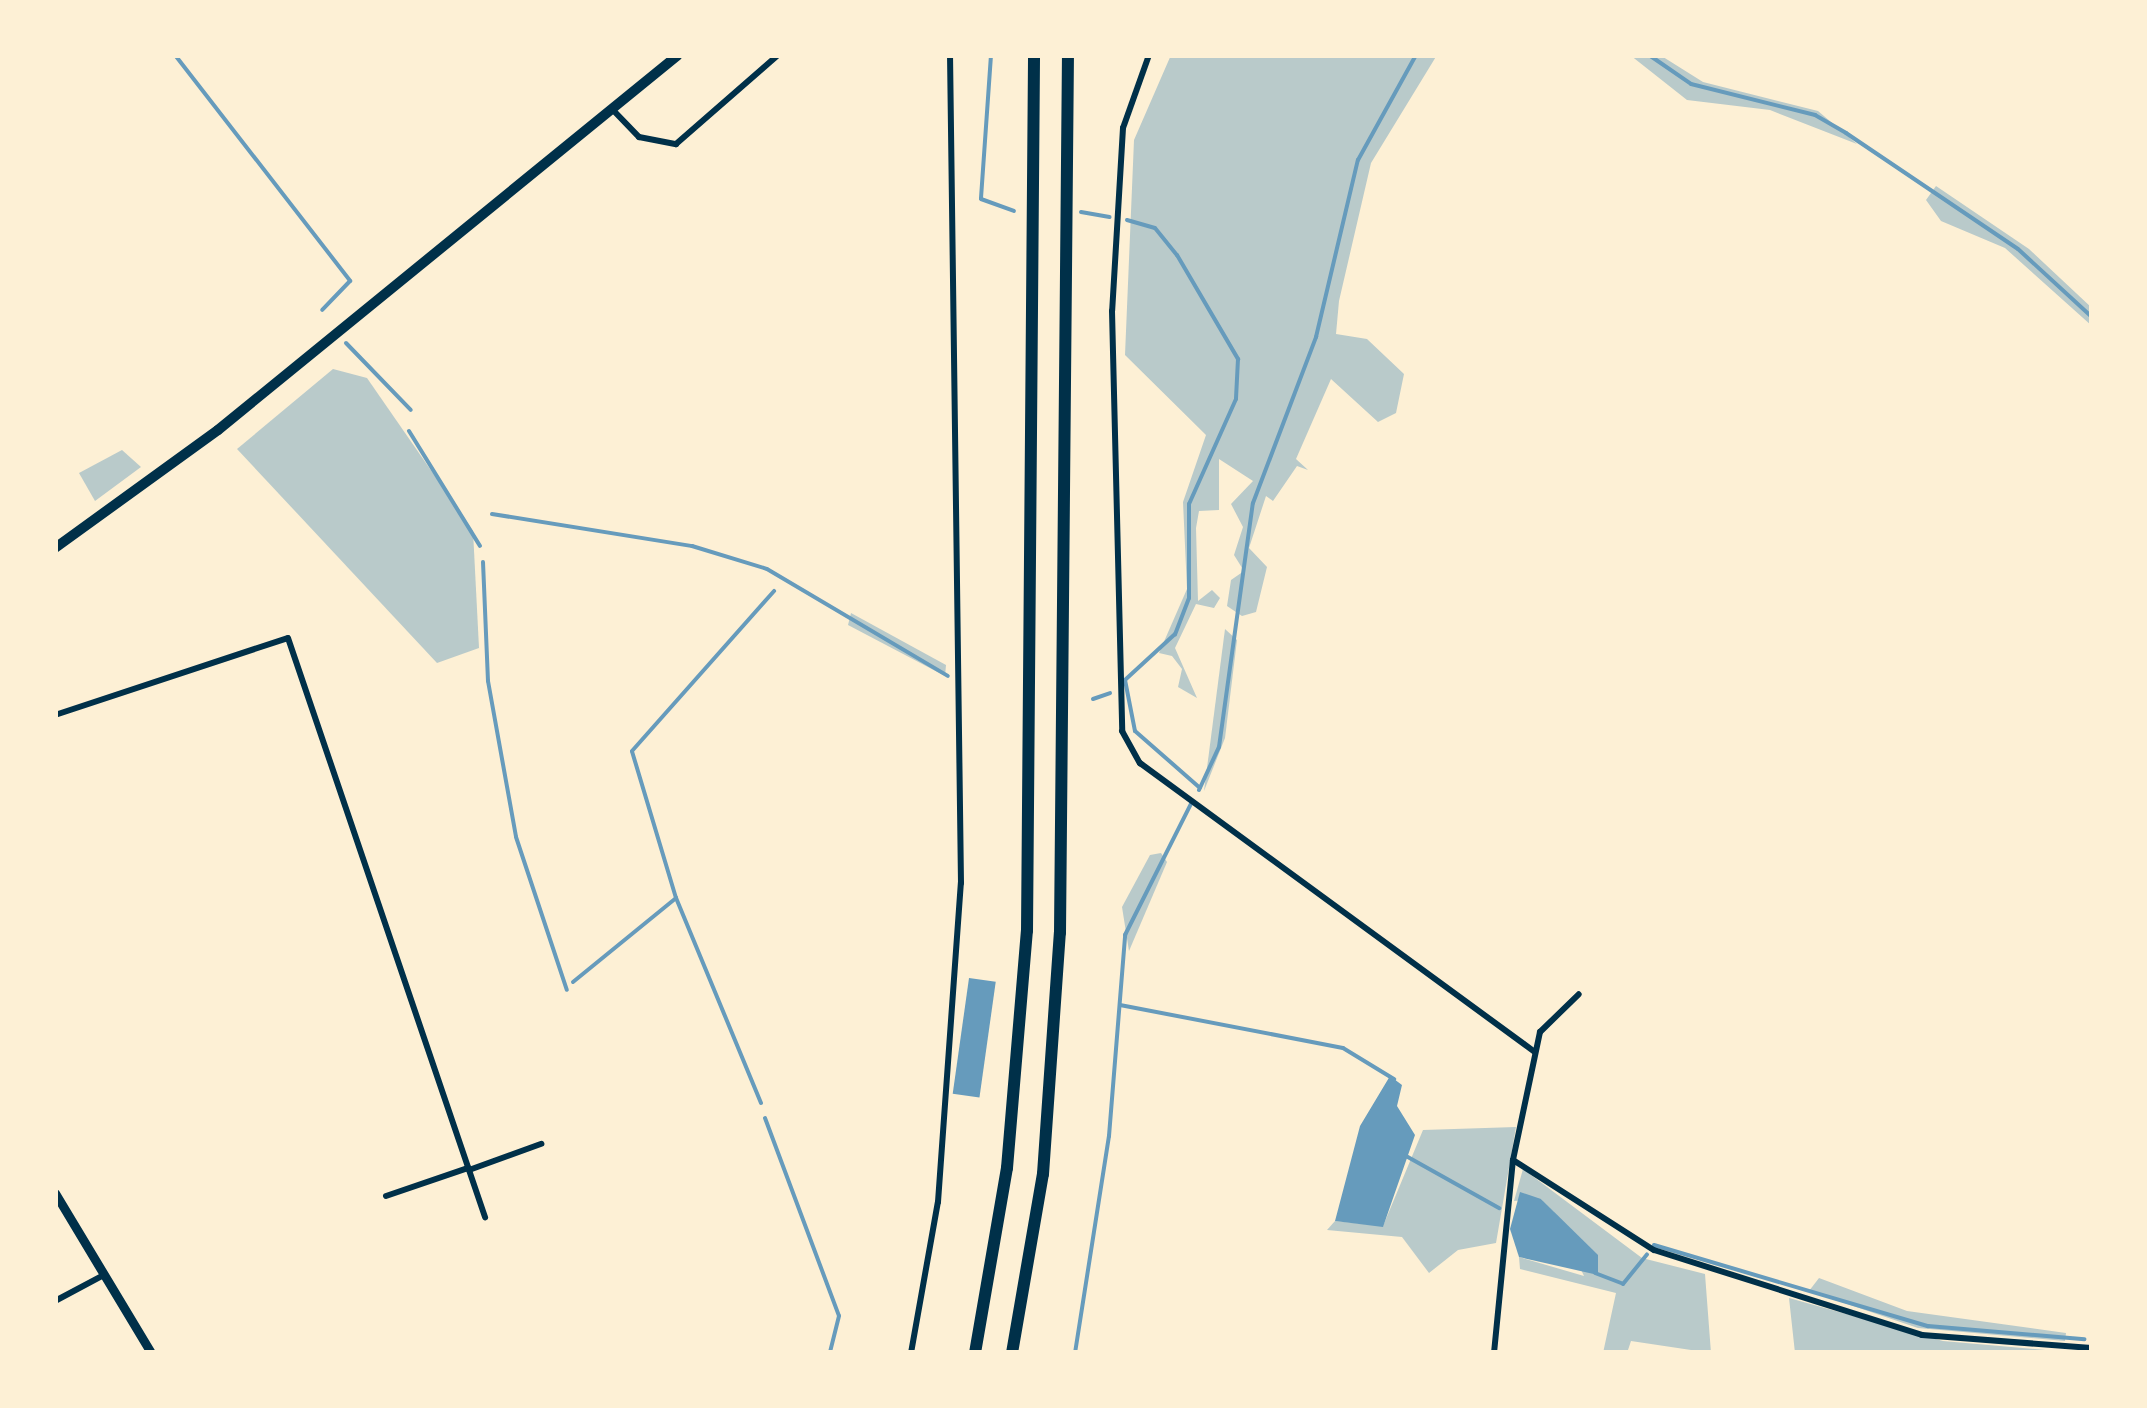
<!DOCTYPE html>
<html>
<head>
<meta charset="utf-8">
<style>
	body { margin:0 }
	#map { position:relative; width:2147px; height:1408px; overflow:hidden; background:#fdf0d5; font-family:"Work Sans",sans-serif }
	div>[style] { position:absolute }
	.green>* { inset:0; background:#b9caca }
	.water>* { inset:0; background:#669bbc; transform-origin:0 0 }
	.stream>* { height:4px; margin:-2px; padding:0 2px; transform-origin:2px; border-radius:2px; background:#669bbc }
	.minor>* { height:6px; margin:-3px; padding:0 3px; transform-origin:3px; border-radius:3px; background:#003049 }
	.tertiary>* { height:9px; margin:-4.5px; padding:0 4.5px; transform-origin:4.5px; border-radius:4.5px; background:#003049 }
	.secondary>* { height:10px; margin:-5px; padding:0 5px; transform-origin:5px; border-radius:5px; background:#003049 }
	.motorway>* { height:12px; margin:-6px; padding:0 6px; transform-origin:6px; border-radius:6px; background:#003049 }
	span { translate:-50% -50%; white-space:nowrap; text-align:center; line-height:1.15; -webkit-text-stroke:10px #fdf0d5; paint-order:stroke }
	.frame { position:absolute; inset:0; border:58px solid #fdf0d5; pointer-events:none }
</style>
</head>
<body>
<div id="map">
	<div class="green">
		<div style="clip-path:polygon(1171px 55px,1437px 55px,1371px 163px,1339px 301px,1336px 334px,1367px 339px,1404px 374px,1396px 413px,1378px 422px,1331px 379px,1296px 459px,1308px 470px,1297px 466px,1273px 501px,1266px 496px,1249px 548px,1267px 567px,1256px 612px,1242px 616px,1227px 606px,1231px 580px,1244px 571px,1234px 555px,1243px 527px,1231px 504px,1253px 481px,1219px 459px,1219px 510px,1199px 511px,1196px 528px,1198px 601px,1212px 590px,1220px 598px,1214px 608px,1196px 604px,1175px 648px,1197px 698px,1178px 687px,1182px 669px,1172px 656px,1159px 653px,1187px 589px,1183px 502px,1206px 435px,1125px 355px,1134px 140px)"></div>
		<div style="clip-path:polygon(1630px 55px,1660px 55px,1703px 82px,1818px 111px,1857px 144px,1770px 110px,1687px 100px)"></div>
		<div style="clip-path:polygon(1936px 186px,2029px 249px,2092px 308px,2092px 326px,2005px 248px,1941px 221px,1926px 200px)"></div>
		<div style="clip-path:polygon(333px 369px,367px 378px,473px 531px,479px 648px,437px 663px,237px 449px)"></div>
		<div style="clip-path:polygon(122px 450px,141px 467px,95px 501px,79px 473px)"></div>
		<div style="clip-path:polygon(851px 613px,946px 665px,945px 676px,848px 625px)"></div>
		<div style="clip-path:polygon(1225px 629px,1237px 640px,1225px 738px,1204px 791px)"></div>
		<div style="clip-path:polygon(1161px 853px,1167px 862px,1129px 951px,1122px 907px,1150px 855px)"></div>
		<div style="clip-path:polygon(1516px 1127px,1496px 1243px,1458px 1250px,1429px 1273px,1402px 1237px,1327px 1230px,1335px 1221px,1383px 1226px,1423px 1130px)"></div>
		<div style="clip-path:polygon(1523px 1169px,1642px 1258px,1705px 1274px,1711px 1353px,1631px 1341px,1627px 1353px,1603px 1353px,1616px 1293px,1520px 1269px,1519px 1257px,1584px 1276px,1554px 1212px,1541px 1199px,1514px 1201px)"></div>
		<div style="clip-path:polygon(1819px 1278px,1907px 1311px,2066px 1333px,2065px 1341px,1918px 1328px,1809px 1291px)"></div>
		<div style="clip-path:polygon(1789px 1298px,1943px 1341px,2079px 1353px,1795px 1353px)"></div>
	</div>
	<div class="water">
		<div style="left:969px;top:978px;width:27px;height:117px;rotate:8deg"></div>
		<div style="clip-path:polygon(1390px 1076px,1402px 1085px,1397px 1106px,1415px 1135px,1383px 1227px,1335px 1221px,1360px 1126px)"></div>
		<div style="clip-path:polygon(1520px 1192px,1541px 1199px,1598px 1255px,1598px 1275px,1519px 1257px,1510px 1229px)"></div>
	</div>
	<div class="stream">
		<div style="left:175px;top:55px;width:286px;rotate:52.2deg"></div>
		<div style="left:350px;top:281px;width:40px;rotate:134deg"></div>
		<div style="left:991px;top:55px;width:144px;rotate:94deg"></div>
		<div style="left:981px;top:199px;width:35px;rotate:20deg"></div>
		<div style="left:1649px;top:55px;width:51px;rotate:34.6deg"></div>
		<div style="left:1691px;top:84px;width:128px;rotate:14deg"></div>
		<div style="left:1815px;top:115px;width:36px;rotate:30deg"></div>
		<div style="left:1846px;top:133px;width:207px;rotate:34deg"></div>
		<div style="left:2018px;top:249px;width:100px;rotate:42.6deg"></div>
		<div style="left:1081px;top:212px;width:29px;rotate:10deg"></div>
		<div style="left:1127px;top:220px;width:29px;rotate:16deg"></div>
		<div style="left:1155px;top:228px;width:35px;rotate:51deg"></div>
		<div style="left:1177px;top:255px;width:121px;rotate:59.6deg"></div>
		<div style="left:1238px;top:359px;width:40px;rotate:92.9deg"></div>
		<div style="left:1236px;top:399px;width:115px;rotate:114.1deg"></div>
		<div style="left:1189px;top:504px;width:94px;rotate:90deg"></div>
		<div style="left:1189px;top:598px;width:39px;rotate:111deg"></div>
		<div style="left:1175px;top:634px;width:68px;rotate:137.4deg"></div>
		<div style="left:1125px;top:680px;width:52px;rotate:78.9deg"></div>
		<div style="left:1135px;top:731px;width:86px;rotate:41.2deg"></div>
		<div style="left:346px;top:343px;width:93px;rotate:45.9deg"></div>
		<div style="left:409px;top:431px;width:135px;rotate:58.3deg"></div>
		<div style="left:492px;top:514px;width:203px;rotate:9.1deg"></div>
		<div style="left:692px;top:546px;width:78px;rotate:17deg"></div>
		<div style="left:767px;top:569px;width:210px;rotate:30.6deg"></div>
		<div style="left:483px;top:562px;width:119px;rotate:87.6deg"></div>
		<div style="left:488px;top:681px;width:158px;rotate:79.8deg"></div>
		<div style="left:516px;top:837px;width:161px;rotate:71.6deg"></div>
		<div style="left:1093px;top:699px;width:18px;rotate:-19deg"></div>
		<div style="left:1199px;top:790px;width:47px;rotate:-65.1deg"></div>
		<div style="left:1219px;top:747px;width:246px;rotate:-82.1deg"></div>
		<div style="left:1253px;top:503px;width:178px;rotate:-69.2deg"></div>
		<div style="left:1316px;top:337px;width:182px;rotate:-76.7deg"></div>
		<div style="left:1358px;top:160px;width:120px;rotate:-61.1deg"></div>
		<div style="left:573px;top:982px;width:133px;rotate:-39.2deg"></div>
		<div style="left:1120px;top:1005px;width:227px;rotate:10.9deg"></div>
		<div style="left:1343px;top:1048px;width:60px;rotate:31.3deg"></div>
		<div style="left:761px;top:1103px;width:222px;rotate:-112.5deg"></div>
		<div style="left:676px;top:898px;width:153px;rotate:-106.7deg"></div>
		<div style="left:632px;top:751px;width:214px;rotate:-48.4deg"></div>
		<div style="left:765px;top:1118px;width:211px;rotate:69.5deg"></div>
		<div style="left:839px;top:1316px;width:38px;rotate:104deg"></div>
		<div style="left:1406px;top:1156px;width:107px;rotate:29.2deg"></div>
		<div style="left:1654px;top:1245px;width:286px;rotate:16.5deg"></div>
		<div style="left:1928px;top:1326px;width:157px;rotate:4.8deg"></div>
		<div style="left:1595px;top:1273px;width:30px;rotate:21deg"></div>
		<div style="left:1623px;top:1284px;width:38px;rotate:-51deg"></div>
		<div style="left:1075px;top:1353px;width:220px;rotate:-81.1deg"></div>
		<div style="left:1109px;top:1136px;width:202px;rotate:-85.4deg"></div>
		<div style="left:1125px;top:935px;width:149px;rotate:-63.3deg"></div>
	</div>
	<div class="minor">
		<div style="left:1149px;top:55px;width:77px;rotate:109.6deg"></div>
		<div style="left:1123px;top:128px;width:183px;rotate:93.4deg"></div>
		<div style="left:1112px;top:311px;width:420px;rotate:88.6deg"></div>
		<div style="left:1122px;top:731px;width:37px;rotate:61deg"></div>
		<div style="left:1140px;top:763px;width:489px;rotate:36.2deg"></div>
		<div style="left:612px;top:109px;width:39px;rotate:46deg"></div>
		<div style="left:639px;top:137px;width:38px;rotate:11deg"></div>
		<div style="left:676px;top:144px;width:135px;rotate:-41.1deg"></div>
		<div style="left:55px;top:715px;width:245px;rotate:-18.3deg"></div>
		<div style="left:288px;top:638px;width:612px;rotate:71.21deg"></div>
		<div style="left:1513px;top:1160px;width:167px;rotate:32.6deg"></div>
		<div style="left:1654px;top:1250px;width:281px;rotate:17.6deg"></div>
		<div style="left:1922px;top:1335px;width:170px;rotate:4.4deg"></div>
		<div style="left:469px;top:1170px;width:77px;rotate:-19.9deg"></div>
		<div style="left:386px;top:1196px;width:87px;rotate:-18.9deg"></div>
		<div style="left:55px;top:1301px;width:55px;rotate:-28deg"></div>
		<div style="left:911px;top:1353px;width:153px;rotate:-79.9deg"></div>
		<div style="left:938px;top:1202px;width:320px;rotate:-85.9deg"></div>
		<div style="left:961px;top:883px;width:828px;rotate:-90.76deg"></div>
		<div style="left:1494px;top:1353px;width:194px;rotate:-84.4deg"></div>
		<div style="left:1513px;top:1160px;width:131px;rotate:-78.1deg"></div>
		<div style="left:1540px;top:1032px;width:54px;rotate:-44.3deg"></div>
	</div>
	<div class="tertiary">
		<div style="left:55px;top:1193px;width:187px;rotate:59deg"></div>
	</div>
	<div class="secondary">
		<div style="left:55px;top:548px;width:201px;rotate:-35.9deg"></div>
		<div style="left:218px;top:430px;width:593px;rotate:-39.19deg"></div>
	</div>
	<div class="motorway">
		<div style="left:975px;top:1353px;width:188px;rotate:-80.2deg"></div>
		<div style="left:1007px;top:1168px;width:238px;rotate:-85.2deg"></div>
		<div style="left:1027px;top:931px;width:876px;rotate:-89.54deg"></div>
		<div style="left:1012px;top:1353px;width:182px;rotate:-80.2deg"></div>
		<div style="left:1043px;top:1174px;width:242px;rotate:-86deg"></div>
		<div style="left:1060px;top:933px;width:878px;rotate:-89.48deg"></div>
	</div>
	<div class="frame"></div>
</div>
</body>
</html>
